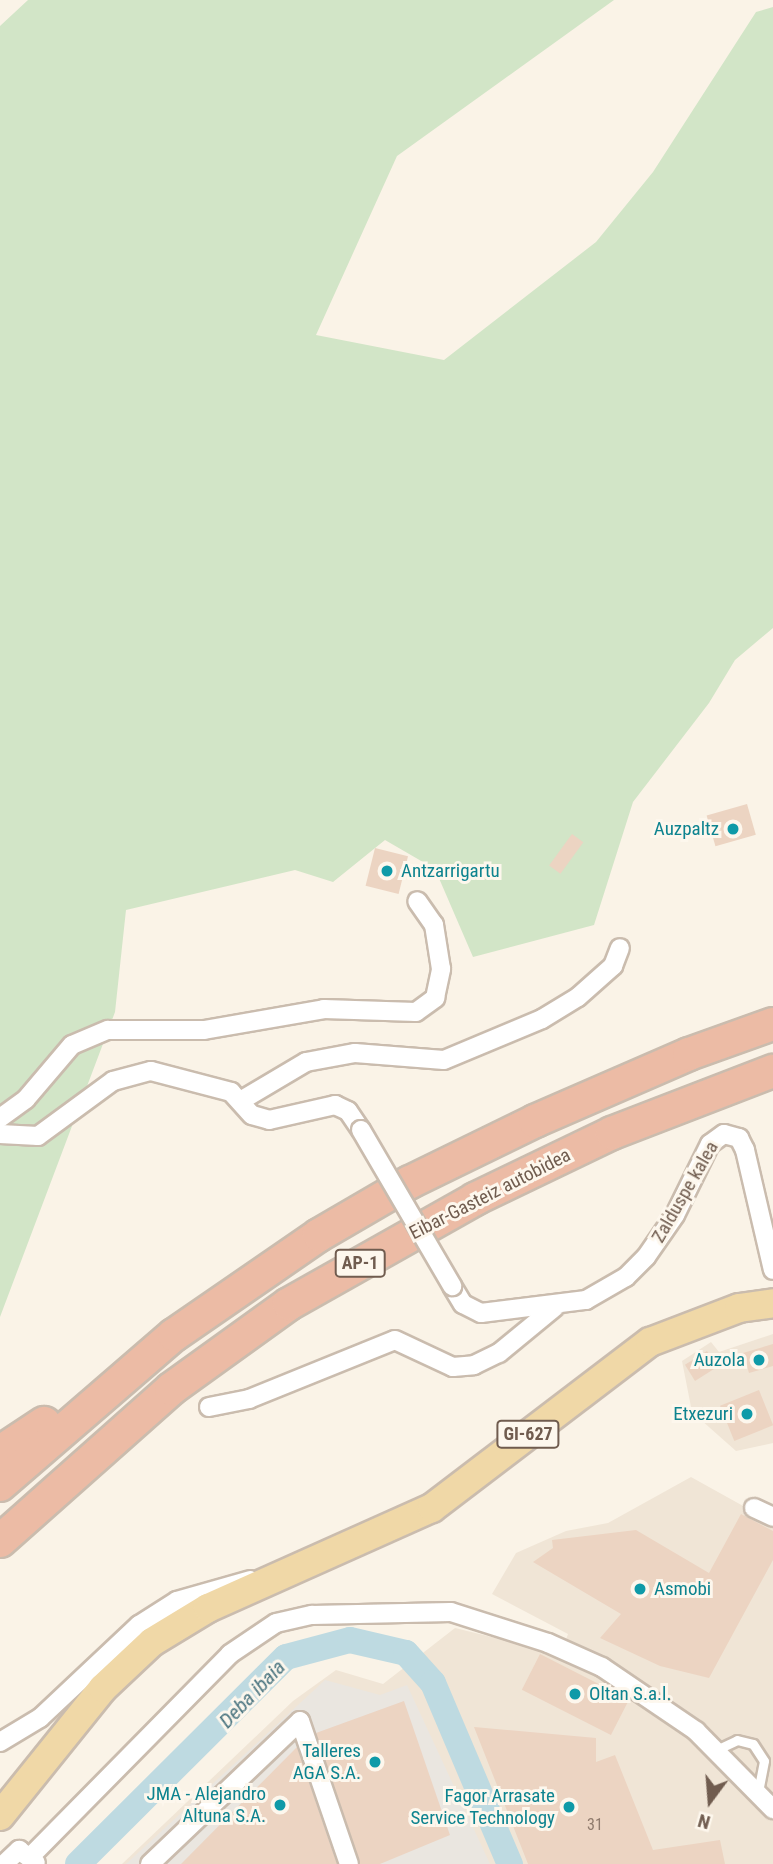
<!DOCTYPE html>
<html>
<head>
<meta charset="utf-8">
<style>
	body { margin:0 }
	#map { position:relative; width:773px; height:1864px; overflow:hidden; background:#faf3e7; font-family:"Roboto Condensed",sans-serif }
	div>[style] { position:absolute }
	.residential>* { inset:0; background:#f0e5d6 }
	.industrial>* { inset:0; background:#eae6e0 }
	.green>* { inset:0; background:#d2e5c7 }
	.river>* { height:26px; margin:-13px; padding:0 13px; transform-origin:13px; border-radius:13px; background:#bedae1 }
	.building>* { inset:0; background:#ecd4c2; transform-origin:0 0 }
	.roads { filter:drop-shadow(2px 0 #cabcae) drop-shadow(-2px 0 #cabcae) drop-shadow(0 2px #cabcae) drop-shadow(0 -2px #cabcae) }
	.lane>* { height:9px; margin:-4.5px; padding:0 4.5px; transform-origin:4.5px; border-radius:4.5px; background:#fff }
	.street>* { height:18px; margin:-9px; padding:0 9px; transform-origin:9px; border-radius:9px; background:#fff }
	.primary>* { height:28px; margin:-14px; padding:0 14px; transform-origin:14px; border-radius:14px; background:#f0d8a7 }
	.highway>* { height:32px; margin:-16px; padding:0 16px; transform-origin:16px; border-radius:16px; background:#ecbba5 }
	.bridges { filter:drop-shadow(2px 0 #cabcae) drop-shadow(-2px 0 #cabcae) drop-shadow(0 2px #cabcae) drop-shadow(0 -2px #cabcae) }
	.street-bridge>* { height:18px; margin:-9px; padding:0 9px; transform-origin:9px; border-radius:9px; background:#fff }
	.dots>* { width:19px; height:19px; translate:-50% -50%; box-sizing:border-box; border:4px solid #fdf7ed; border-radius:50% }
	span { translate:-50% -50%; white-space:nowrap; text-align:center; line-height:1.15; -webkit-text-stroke:6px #fdf7ed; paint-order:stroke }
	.number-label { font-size:16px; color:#8f7a6c }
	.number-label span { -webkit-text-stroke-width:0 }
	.shield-label span { padding:2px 5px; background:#fdf7ed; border:2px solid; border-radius:5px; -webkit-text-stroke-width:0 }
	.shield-label { font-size:18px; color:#705c4f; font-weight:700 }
	.culture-label { font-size:19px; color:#0d838f }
	.right { translate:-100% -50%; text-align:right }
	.left { translate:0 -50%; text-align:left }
	.street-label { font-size:19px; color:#705c4f }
	.water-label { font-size:21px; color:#4b7580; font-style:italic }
	.north { position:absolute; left:675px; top:1766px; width:70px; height:70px; -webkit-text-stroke:5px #fdf7ed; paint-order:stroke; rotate:196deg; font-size:19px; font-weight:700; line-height:28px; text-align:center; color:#705c4f }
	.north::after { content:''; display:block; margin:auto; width:24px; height:32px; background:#705c4f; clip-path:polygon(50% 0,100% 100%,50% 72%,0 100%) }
</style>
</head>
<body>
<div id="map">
	<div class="residential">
		<div style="clip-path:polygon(773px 1334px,773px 1443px,736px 1451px,692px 1412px,682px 1361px,711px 1342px,719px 1352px)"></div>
		<div style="clip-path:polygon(691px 1477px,745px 1507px,755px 1496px,773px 1505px,773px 1864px,122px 1864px,293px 1701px,336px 1670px,383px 1684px,455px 1628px,561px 1654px,568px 1634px,492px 1594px,516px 1553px,566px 1531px,608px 1523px)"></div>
	</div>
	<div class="industrial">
		<div style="clip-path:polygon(325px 1680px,380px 1695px,407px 1685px,490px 1864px,126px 1864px)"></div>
	</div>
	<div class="green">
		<div style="clip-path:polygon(28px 0,614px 0,397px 156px,316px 335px,444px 360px,596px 242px,653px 172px,756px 12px,773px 7px,773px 628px,735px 660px,709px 703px,633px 802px,594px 925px,473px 957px,435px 869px,385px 840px,333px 882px,295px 870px,126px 910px,115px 1012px,0 1317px,0 26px)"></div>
	</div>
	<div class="river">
		<div style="left:78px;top:1864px;width:293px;rotate:-44.9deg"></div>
		<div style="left:286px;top:1657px;width:66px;rotate:-14.9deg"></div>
		<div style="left:350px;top:1640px;width:57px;rotate:13.1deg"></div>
		<div style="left:406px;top:1653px;width:40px;rotate:48deg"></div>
		<div style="left:433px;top:1683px;width:197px;rotate:67deg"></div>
	</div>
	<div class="building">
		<div style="left:747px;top:804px;width:32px;height:42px;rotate:74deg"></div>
		<div style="left:572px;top:834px;width:14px;height:39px;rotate:36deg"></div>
		<div style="left:375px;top:848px;width:34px;height:39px;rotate:14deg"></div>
		<div style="clip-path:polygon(773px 1344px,773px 1366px,749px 1373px,743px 1353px)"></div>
		<div style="left:707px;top:1351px;width:19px;height:26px;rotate:58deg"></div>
		<div style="left:759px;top:1390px;width:38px;height:42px;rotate:68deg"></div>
		<div style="clip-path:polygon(741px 1514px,773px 1531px,773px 1560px,709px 1678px,660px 1666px,600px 1638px,621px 1614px,533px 1562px,553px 1548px,552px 1540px,636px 1530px,709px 1573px)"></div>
		<div style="left:540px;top:1654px;width:100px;height:40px;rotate:27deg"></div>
		<div style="clip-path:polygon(404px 1701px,450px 1835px,380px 1864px,360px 1864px,316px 1733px)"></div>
		<div style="clip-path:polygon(474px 1727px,596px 1738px,596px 1762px,615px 1755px,653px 1850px,720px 1840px,725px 1864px,528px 1864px)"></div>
		<div style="clip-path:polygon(297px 1747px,337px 1864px,181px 1864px)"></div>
	</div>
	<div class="roads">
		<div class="lane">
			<div style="left:716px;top:1750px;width:23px;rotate:-25deg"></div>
			<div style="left:737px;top:1740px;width:16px;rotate:14deg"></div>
			<div style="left:753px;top:1744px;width:20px;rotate:57deg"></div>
			<div style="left:764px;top:1761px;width:33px;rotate:101deg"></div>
		</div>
		<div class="street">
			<div style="left:242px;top:1100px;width:74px;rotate:-30.7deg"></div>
			<div style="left:306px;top:1062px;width:50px;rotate:-10.4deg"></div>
			<div style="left:355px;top:1053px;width:89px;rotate:4.5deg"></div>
			<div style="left:444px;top:1060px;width:106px;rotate:-22.7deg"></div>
			<div style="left:542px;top:1019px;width:42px;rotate:-31.4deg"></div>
			<div style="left:578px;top:997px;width:47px;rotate:-41.5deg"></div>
			<div style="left:613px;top:966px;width:19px;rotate:-69deg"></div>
			<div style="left:0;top:1118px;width:32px;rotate:-36deg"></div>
			<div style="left:26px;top:1099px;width:71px;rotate:-49.6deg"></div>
			<div style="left:72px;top:1045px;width:39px;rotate:-23deg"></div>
			<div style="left:108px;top:1030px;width:96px"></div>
			<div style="left:204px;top:1030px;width:122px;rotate:-9.9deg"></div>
			<div style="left:324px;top:1009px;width:92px;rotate:1.9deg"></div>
			<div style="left:416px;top:1012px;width:24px;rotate:-36deg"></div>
			<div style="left:435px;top:998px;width:30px;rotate:-78deg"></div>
			<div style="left:441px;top:969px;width:45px;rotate:-99deg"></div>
			<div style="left:434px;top:925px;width:29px;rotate:-125deg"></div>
			<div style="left:0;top:1134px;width:38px;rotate:3deg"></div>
			<div style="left:38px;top:1136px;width:93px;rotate:-36.3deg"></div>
			<div style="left:113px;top:1081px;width:39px;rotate:-15deg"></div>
			<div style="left:151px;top:1071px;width:83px;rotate:14.7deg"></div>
			<div style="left:231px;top:1092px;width:31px;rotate:48deg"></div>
			<div style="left:252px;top:1115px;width:18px;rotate:16deg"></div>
			<div style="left:269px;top:1120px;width:68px;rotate:-12.8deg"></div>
			<div style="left:335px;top:1105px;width:14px;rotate:25deg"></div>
			<div style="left:348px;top:1111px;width:23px;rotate:56deg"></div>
			<div style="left:452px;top:1286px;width:21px;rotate:59deg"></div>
			<div style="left:463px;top:1304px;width:20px;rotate:27deg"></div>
			<div style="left:481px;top:1313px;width:106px;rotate:-7.1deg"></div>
			<div style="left:586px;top:1300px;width:46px;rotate:-29.9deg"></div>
			<div style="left:626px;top:1277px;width:28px;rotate:-45deg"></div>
			<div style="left:646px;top:1257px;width:51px;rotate:-55.4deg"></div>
			<div style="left:675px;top:1215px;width:79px;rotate:-63.8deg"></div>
			<div style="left:710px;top:1144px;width:17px;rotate:-36deg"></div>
			<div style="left:724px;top:1134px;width:16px;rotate:15deg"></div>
			<div style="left:739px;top:1138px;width:13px;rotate:63deg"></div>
			<div style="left:745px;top:1150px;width:123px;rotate:76.9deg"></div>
			<div style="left:209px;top:1407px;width:41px;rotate:-11.3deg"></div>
			<div style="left:249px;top:1399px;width:157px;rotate:-22deg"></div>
			<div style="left:395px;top:1340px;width:64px;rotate:25deg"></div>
			<div style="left:453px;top:1367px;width:21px;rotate:-5deg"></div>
			<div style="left:474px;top:1365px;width:28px;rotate:-26deg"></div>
			<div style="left:499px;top:1353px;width:72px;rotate:-39.4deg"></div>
			<div style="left:754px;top:1508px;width:21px;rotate:25deg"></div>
			<div style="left:0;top:1742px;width:47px;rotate:-31deg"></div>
			<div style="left:40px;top:1718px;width:136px;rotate:-43.2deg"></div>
			<div style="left:139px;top:1625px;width:45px;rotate:-32.3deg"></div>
			<div style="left:177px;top:1601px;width:76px;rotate:-16deg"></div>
			<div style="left:32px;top:1855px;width:282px;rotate:-45.4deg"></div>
			<div style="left:230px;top:1654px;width:55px;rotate:-34deg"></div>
			<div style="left:276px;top:1623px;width:37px;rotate:-13deg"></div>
			<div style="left:312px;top:1615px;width:139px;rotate:-1.2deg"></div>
			<div style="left:451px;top:1612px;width:102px;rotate:17.7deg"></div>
			<div style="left:548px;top:1643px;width:59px;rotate:24deg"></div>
			<div style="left:602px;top:1667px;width:114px;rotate:34.2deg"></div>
			<div style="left:696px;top:1731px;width:110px;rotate:45.4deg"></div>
			<div style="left:4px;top:1864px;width:21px;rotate:-43deg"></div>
			<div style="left:19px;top:1850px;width:21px;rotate:37deg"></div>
			<div style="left:150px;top:1864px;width:207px;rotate:-43.6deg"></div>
			<div style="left:300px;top:1721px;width:151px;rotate:71.1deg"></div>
		</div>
		<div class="primary">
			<div style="left:0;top:1816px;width:164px;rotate:-51.2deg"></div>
			<div style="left:103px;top:1688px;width:67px;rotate:-43.2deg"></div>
			<div style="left:152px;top:1642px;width:66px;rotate:-31.3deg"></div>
			<div style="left:208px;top:1608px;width:245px;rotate:-24.1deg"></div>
			<div style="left:432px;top:1508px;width:274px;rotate:-37.3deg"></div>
			<div style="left:650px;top:1342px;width:95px;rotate:-20.9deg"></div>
			<div style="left:739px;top:1308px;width:34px;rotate:-8deg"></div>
		</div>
		<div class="highway">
			<div style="left:0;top:1452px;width:53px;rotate:-33.4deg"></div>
			<div style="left:0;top:1485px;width:230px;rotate:-40.8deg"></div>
			<div style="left:174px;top:1335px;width:176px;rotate:-34.6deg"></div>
			<div style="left:319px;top:1235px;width:105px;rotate:-30.2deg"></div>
			<div style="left:410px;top:1182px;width:139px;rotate:-26deg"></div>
			<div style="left:535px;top:1121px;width:168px;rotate:-23.5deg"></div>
			<div style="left:689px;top:1054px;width:89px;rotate:-19.7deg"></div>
			<div style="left:0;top:1541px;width:229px;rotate:-41.6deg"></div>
			<div style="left:171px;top:1389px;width:145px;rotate:-35.8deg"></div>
			<div style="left:289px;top:1304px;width:214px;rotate:-29.4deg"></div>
			<div style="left:475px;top:1199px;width:152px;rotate:-25.7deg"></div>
			<div style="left:612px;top:1133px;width:173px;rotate:-21.1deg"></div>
		</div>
	</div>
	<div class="bridges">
		<div class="street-bridge">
			<div style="left:361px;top:1130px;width:181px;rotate:59.7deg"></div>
		</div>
	</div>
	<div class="dots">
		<div style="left:733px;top:829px;background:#0f9aa8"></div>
		<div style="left:387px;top:871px;background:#0f9aa8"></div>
		<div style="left:759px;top:1360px;background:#0f9aa8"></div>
		<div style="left:747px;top:1414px;background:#0f9aa8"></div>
		<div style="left:640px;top:1589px;background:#0f9aa8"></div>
		<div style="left:575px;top:1694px;background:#0f9aa8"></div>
		<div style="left:375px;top:1762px;background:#0f9aa8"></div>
		<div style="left:280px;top:1805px;background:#0f9aa8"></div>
		<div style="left:569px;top:1807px;background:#0f9aa8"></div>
	</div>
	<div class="number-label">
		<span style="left:595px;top:1825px">31</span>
	</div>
	<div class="shield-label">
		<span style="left:360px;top:1263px">AP-1</span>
		<span style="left:528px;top:1434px">GI-627</span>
	</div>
	<div class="culture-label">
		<span class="right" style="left:719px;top:829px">Auzpaltz</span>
		<span class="left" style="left:401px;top:871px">Antzarrigartu</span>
		<span class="right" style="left:745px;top:1360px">Auzola</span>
		<span class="right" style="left:733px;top:1414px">Etxezuri</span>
		<span class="left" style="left:654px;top:1589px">Asmobi</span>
		<span class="left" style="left:589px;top:1694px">Oltan S.a.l.</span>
		<span class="right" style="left:361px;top:1762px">Talleres<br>AGA S.A.</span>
		<span class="right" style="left:266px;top:1805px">JMA - Alejandro<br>Altuna S.A.</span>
		<span class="right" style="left:555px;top:1807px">Fagor Arrasate<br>Service Technology</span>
	</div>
	<div class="street-label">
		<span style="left:685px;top:1192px;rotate:-60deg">Zalduspe kalea</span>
		<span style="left:490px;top:1194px;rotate:-27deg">Eibar-Gasteiz autobidea</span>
	</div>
	<div class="water-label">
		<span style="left:252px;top:1694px;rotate:-46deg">Deba ibaia</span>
	</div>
	<div class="north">N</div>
</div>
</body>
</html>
